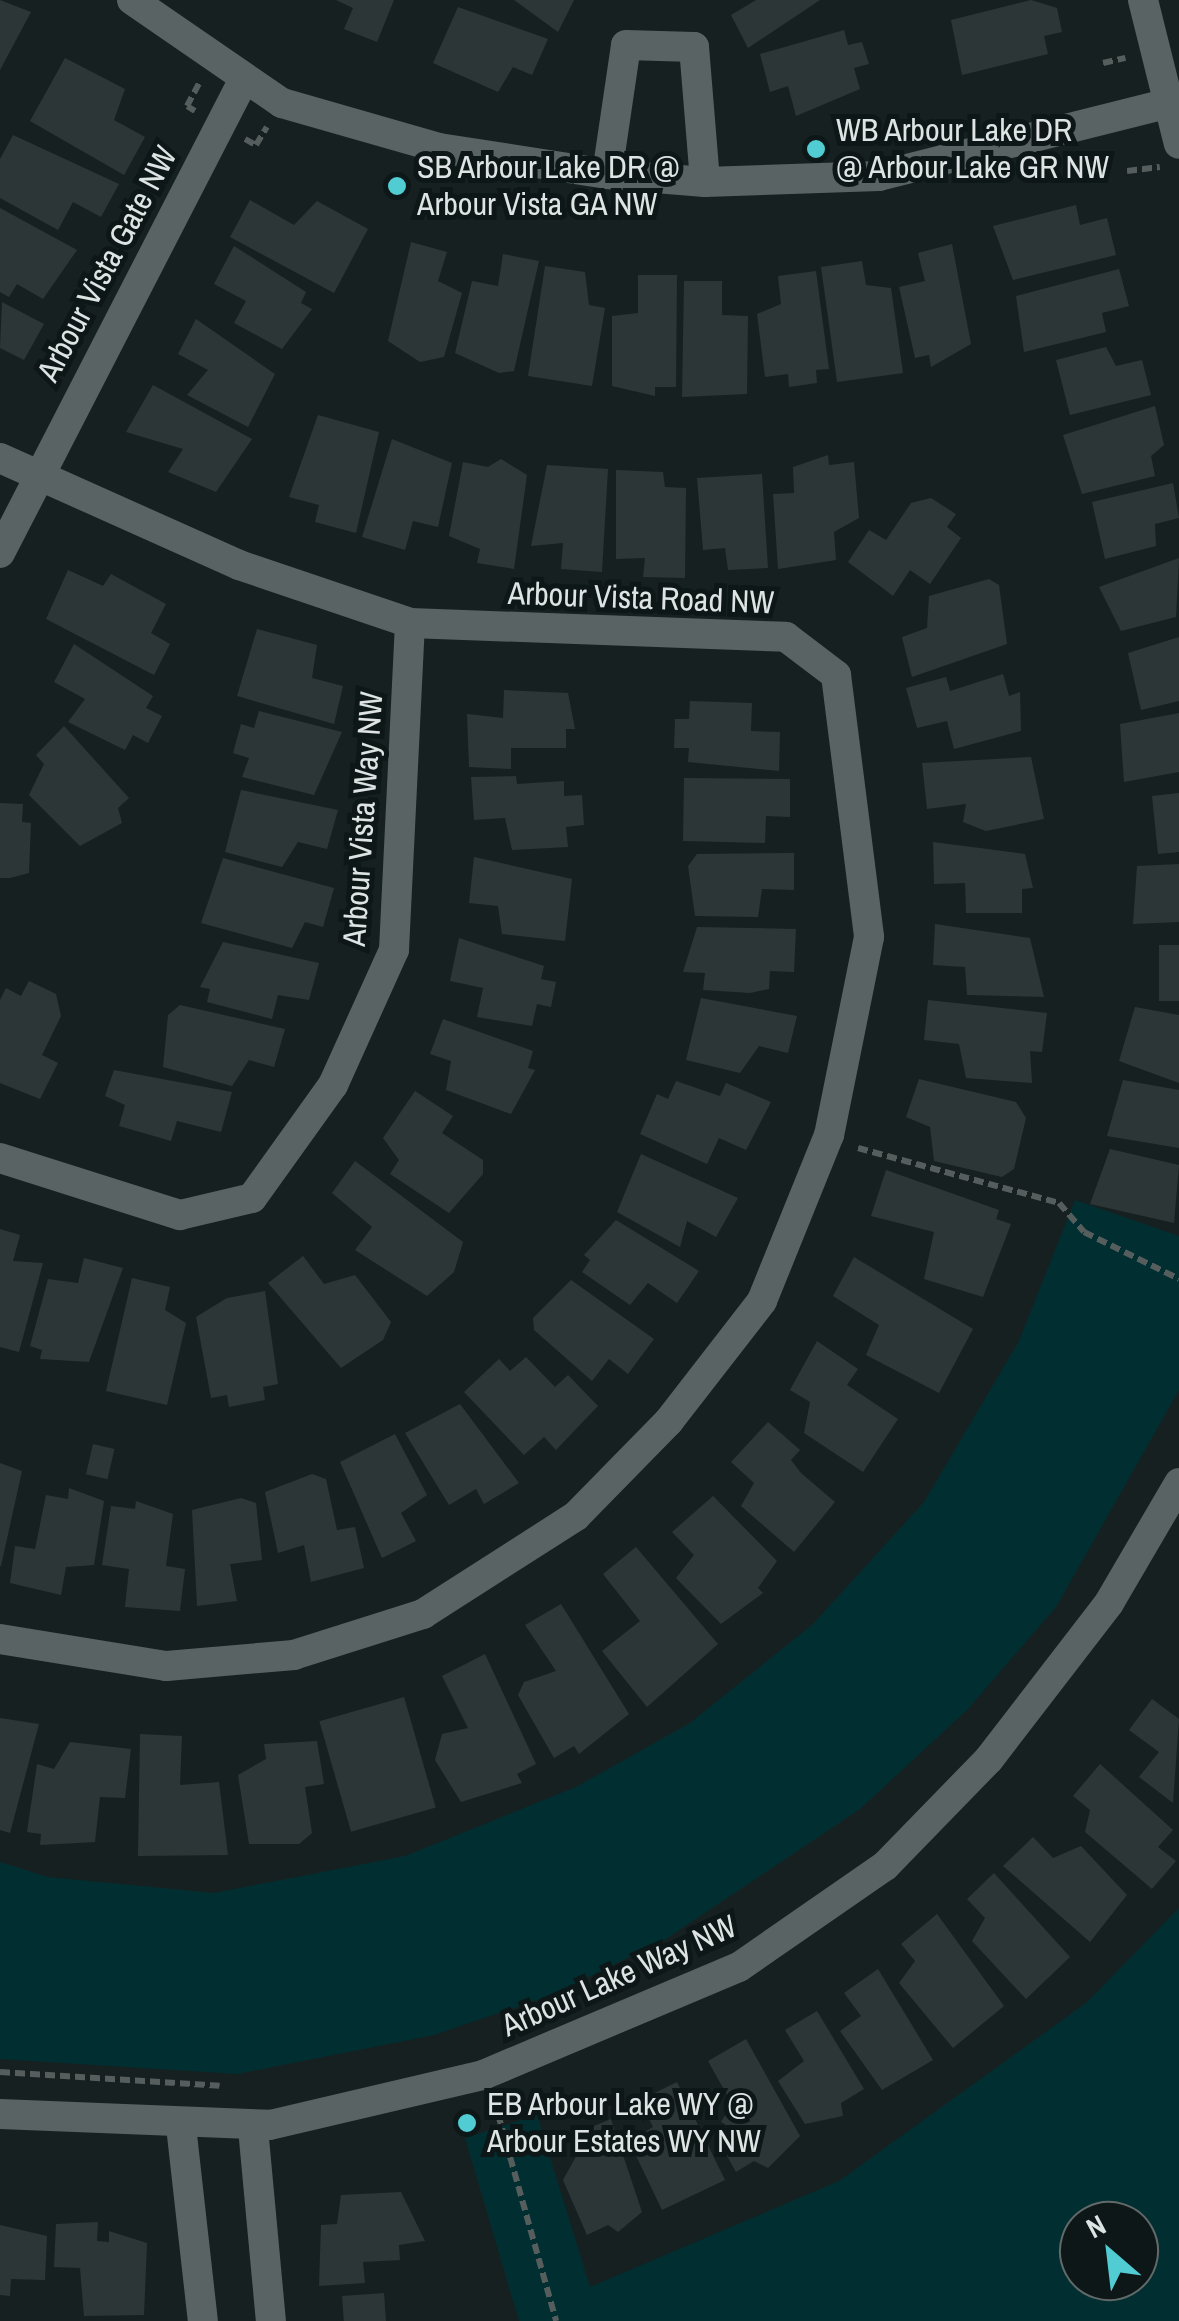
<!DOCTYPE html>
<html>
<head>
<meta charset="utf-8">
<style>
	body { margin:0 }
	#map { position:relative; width:1179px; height:2321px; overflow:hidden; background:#172021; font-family:"Archivo Narrow",sans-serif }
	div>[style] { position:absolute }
	.green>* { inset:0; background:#012f31 }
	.building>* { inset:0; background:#2c3636; transform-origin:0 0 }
	.path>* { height:6px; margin-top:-3px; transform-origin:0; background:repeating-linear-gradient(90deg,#555d5d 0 10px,transparent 0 15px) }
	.street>* { height:30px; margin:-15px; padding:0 15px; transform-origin:15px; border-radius:15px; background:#596364 }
	.secondary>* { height:30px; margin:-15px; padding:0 15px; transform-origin:15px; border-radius:15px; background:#596364 }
	.dots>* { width:28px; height:28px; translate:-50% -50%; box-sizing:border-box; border:5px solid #0e1717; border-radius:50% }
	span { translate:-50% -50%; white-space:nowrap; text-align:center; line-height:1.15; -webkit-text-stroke:10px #0e1717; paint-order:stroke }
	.poi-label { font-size:32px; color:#dee4e4 }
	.left { translate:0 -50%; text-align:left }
	.street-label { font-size:32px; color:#dee4e4 }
	.north { position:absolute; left:1059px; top:2201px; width:100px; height:100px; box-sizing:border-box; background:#0e1717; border:2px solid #616969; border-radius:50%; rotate:332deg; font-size:28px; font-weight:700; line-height:40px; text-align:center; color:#dee4e4 }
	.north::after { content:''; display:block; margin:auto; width:35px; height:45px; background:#51ccd3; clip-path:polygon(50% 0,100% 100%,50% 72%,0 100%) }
</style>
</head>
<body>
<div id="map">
	<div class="green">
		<div style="clip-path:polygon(1075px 1200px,1179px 1236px,1179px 1390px,1056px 1607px,967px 1710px,860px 1809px,666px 1939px,552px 1995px,434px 2035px,237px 2074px,0 2059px,0 1862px,48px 1877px,214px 1893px,405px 1856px,576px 1787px,690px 1723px,813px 1624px,924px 1502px,1019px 1341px)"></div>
		<div style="clip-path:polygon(evenodd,1179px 1908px,1179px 2321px,519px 2321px,465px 2138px,537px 2115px,590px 2287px,839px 2181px,1086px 2003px,1179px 1908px,1079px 2221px,1139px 2221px,1139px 2281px,1079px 2281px,1079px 2221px)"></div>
	</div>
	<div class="building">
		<div style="clip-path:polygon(0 0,31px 12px,0 70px)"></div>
		<div style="clip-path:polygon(336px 0,394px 0,377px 42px,344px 29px,353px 8px)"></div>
		<div style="clip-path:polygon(514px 0,574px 0,558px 32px)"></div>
		<div style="clip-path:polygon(820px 0,748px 48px,731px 15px,756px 0)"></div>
		<div style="clip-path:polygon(1031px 0,1057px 8px,1062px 32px,1044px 36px,1048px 54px,962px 75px,951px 20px)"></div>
		<div style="clip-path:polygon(458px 7px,548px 39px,532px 75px,513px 67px,498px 92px,433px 63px)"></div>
		<div style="clip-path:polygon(844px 30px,848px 45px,862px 42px,869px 64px,854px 68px,860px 89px,796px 116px,788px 86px,770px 92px,760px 54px)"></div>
		<div style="clip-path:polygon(65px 58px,125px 89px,114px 120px,145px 137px,124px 175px,30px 121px)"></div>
		<div style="clip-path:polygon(13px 135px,119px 184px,101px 217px,73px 202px,58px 230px,0 198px,0 159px)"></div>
		<div style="clip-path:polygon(250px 200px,294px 225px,317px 201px,368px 229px,334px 293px,230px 237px)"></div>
		<div style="clip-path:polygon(1076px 205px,1080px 225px,1107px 218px,1116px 255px,1013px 280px,993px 226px)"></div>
		<div style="clip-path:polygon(0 208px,77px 250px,43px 299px,17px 284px,9px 297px,0 292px)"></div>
		<div style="clip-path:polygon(411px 242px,447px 252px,438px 281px,462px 293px,444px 357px,420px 362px,388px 341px)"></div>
		<div style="clip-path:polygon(952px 244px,971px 344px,931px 367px,929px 355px,915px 358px,899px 287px,925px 281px,918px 253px)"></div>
		<div style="clip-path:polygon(234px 246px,306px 292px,301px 303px,312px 309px,282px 349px,234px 323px,246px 301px,214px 284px)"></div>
		<div style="clip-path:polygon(503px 254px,539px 261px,514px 371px,499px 373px,455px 353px,472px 281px,498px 286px)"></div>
		<div style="clip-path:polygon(862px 261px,866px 285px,891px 288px,903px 373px,837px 382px,821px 267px)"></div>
		<div style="clip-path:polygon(545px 266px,585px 272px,589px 305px,605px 308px,592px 386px,528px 376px)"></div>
		<div style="clip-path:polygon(1119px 269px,1129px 306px,1102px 313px,1106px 332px,1024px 352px,1016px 296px)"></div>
		<div style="clip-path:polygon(816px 271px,829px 369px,816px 370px,817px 383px,789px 387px,788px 374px,765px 377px,757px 314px,781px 304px,778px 276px)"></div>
		<div style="clip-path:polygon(638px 275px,677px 275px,676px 387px,655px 387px,655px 396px,612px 386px,612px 316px,638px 313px)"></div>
		<div style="clip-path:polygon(684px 281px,722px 281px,722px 315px,748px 316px,747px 394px,682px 397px)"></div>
		<div style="clip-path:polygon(2px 302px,44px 324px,24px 360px,0 348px)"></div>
		<div style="clip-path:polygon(196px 319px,275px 374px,248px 427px,187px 395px,208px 370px,178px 354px)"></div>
		<div style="clip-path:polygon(1106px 347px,1116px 366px,1142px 360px,1151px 395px,1070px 415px,1056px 360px)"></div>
		<div style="clip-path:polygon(153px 385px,252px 439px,216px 492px,168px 472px,183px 449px,126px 432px)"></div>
		<div style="clip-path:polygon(1155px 406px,1164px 445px,1151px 456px,1155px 476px,1082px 494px,1063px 435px)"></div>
		<div style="clip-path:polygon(318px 415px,379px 432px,356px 533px,315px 522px,319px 505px,289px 497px)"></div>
		<div style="clip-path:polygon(392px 439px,452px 463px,438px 527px,413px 521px,405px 550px,362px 537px)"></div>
		<div style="clip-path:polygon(828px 455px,829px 465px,854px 462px,859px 518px,834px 532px,836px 560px,778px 569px,773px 494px,794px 493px,793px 467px)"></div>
		<div style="clip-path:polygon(501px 459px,527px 475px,514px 569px,477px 563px,480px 549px,449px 536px,463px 462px,488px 467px)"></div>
		<div style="clip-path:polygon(547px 465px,608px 469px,602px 572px,561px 569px,563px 543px,531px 546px)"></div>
		<div style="clip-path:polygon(616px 470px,663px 472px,665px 487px,686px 488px,685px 578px,643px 577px,645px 558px,616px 559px)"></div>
		<div style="clip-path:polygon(762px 474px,768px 568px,728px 570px,725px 548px,703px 550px,697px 478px)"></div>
		<div style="clip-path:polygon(1173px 483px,1179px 518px,1155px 524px,1156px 546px,1105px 559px,1092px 502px)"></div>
		<div style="clip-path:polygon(931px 498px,956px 514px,947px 527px,961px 538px,930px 584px,910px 570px,893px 596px,848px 562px,869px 530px,886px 540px,911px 503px)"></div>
		<div style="clip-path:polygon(1179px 558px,1176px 617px,1121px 631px,1099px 587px)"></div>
		<div style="clip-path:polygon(68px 570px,103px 586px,111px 574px,166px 604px,151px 633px,170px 644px,154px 675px,46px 619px)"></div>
		<div style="clip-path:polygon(989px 579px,999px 585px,1007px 644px,912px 677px,902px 637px,927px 628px,929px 596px)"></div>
		<div style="clip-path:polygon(257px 629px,317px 645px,312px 678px,343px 686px,334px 724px,237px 696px)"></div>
		<div style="clip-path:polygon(1179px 637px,1179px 701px,1141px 710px,1128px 653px)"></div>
		<div style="clip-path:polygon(74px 644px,153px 696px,146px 708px,162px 716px,148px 743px,133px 735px,125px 750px,68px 722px,85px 699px,54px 682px)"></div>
		<div style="clip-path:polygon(1003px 674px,1009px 696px,1020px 692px,1021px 731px,954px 749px,947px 721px,917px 728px,906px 688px,946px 677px,950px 691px)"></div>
		<div style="clip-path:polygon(504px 690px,568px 693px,575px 729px,566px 729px,566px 748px,511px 748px,511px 769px,469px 767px,467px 714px,503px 718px)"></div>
		<div style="clip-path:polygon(690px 701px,752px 703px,751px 731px,780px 732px,779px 771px,688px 762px,689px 748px,674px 748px,675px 719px,689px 719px)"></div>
		<div style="clip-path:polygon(259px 711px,342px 732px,314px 795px,242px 777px,249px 758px,233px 753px,241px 724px,254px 728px)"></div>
		<div style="clip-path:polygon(1179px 713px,1179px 772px,1124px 782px,1120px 724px)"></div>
		<div style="clip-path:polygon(64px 726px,129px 798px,118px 808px,122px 823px,80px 846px,29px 795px,44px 764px,36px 755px)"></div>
		<div style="clip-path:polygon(1031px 757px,1044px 819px,986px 831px,963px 822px,966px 804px,927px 809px,922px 763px)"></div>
		<div style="clip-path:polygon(516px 776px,517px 784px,564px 781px,564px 796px,582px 795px,584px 825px,566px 827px,568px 847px,512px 850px,505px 818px,474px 820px,471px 777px)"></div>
		<div style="clip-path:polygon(684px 778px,790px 779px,790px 817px,766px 816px,765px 843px,683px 841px)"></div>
		<div style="clip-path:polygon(241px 790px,338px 810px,327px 849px,298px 842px,282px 867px,225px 852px)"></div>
		<div style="clip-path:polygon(1179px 793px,1179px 852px,1158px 854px,1152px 796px)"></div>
		<div style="clip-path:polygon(0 803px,23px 804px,22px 822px,31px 823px,29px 873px,10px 878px,0 878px)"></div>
		<div style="clip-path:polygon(933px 842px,1025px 854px,1033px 888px,1022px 889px,1022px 913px,966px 913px,965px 883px,934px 884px)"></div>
		<div style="clip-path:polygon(794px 853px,794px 890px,762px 889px,758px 917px,695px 916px,688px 866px,697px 854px)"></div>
		<div style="clip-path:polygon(474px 857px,572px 879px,565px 941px,502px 934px,498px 906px,469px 903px)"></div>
		<div style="clip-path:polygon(223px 858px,334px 888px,323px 927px,305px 922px,292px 948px,201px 923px)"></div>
		<div style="clip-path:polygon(1179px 864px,1179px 922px,1133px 924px,1137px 866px)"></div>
		<div style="clip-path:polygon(935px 924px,1030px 938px,1044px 997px,967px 995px,965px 967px,933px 965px)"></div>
		<div style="clip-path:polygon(697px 927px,796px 929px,794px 972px,770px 971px,769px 989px,750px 993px,703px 990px,705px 973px,683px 972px)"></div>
		<div style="clip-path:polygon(459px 938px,544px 966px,541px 979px,556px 982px,551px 1007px,537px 1004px,532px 1026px,477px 1017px,483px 988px,450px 981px)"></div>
		<div style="clip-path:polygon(223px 942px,319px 963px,309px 1000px,278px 995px,272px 1019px,207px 1002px,210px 989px,200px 987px)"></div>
		<div style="left:1159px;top:945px;width:20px;height:56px"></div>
		<div style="clip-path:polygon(29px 981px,56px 994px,61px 1016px,42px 1055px,58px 1063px,40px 1099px,0 1083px,0 1000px,6px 988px,21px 996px)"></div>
		<div style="clip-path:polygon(701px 998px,797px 1016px,788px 1053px,759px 1046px,740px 1073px,686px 1060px)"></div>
		<div style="clip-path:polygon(928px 1000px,1047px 1013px,1042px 1052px,1030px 1051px,1032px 1083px,966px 1078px,959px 1044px,924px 1040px)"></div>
		<div style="clip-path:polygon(180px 1005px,285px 1029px,274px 1067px,249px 1060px,232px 1086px,163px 1067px,168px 1015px)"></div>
		<div style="clip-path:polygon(1135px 1007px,1179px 1015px,1179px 1083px,1119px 1061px)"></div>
		<div style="clip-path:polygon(443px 1019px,533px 1051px,528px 1068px,535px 1070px,511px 1114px,446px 1090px,451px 1061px,430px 1054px)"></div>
		<div style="clip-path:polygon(114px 1070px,232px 1092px,221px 1132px,177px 1121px,171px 1141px,119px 1126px,125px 1105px,105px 1096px)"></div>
		<div style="clip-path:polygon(919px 1079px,1016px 1102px,1026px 1118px,1014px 1169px,1002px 1177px,934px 1161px,930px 1127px,906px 1117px)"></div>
		<div style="clip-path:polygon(1123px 1080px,1179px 1090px,1179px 1148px,1107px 1136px)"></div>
		<div style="clip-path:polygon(676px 1081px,720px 1096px,726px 1083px,771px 1102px,746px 1150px,719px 1138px,707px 1164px,640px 1134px,657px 1094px,668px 1099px)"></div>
		<div style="clip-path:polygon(415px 1091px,453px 1116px,442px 1133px,483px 1160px,483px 1174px,449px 1213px,390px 1174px,399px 1160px,383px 1138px)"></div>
		<div style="clip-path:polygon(1110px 1149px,1179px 1165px,1174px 1223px,1090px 1204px)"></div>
		<div style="clip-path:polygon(641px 1154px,738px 1198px,716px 1237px,687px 1221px,680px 1247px,617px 1212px)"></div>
		<div style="clip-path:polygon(355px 1161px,463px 1242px,454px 1272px,427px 1296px,355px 1250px,372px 1227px,332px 1193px)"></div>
		<div style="clip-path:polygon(886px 1170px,999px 1210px,996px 1219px,1011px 1224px,983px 1297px,924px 1279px,934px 1232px,871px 1216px)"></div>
		<div style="clip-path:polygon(616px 1220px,699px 1271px,677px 1303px,648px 1283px,630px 1305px,582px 1272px,590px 1260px,584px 1255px)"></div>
		<div style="clip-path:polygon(0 1229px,20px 1235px,13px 1261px,43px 1263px,19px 1352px,0 1347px)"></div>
		<div style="clip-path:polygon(303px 1256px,324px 1284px,355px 1275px,391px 1322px,383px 1340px,341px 1368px,268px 1283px)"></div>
		<div style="clip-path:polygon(854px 1257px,973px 1329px,939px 1393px,866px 1355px,879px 1325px,833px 1296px)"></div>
		<div style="clip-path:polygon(84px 1258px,123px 1268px,89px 1362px,40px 1359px,42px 1350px,30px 1346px,48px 1279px,78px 1283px)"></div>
		<div style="clip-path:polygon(132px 1278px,170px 1287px,165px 1310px,186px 1323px,167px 1405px,106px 1391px)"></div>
		<div style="clip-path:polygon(571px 1280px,654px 1339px,628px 1374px,609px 1359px,592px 1381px,534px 1330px,533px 1318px)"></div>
		<div style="clip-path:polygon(265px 1291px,278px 1384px,263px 1387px,265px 1400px,229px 1407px,227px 1395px,211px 1398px,196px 1317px,227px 1298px)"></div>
		<div style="clip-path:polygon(817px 1341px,858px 1369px,847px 1385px,898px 1419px,863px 1472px,804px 1433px,810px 1402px,790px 1390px)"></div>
		<div style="clip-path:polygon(526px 1357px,555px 1387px,568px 1375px,598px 1406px,556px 1450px,544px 1437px,524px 1455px,464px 1392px,499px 1359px,510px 1371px)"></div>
		<div style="clip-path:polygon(460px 1404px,519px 1483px,484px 1504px,476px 1489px,449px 1505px,405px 1433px)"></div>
		<div style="clip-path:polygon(768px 1422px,800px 1450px,791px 1460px,801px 1473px,835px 1502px,794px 1552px,741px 1506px,754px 1483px,731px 1462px)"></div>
		<div style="clip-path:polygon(395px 1434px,427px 1495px,401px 1513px,416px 1541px,382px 1558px,340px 1462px)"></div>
		<div style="left:93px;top:1444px;width:22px;height:31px;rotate:13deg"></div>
		<div style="clip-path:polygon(0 1463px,22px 1471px,1px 1566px,0 1566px)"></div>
		<div style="clip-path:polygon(312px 1474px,326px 1479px,337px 1530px,355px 1527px,364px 1568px,311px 1582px,304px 1545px,278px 1553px,265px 1492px)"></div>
		<div style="clip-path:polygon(69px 1488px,104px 1501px,94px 1565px,66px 1567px,61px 1595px,10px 1583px,15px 1546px,35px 1549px,46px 1495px,68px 1499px)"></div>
		<div style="clip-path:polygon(713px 1496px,777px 1561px,758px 1588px,763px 1593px,721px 1624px,676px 1578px,694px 1555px,672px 1532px)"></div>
		<div style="clip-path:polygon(241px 1498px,256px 1503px,262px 1560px,230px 1564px,237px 1601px,197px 1606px,192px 1510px)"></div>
		<div style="clip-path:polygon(136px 1501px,173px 1514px,166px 1566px,185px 1569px,180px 1611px,125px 1607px,129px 1569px,102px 1565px,111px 1506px,135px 1509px)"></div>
		<div style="clip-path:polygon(636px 1547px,718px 1644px,647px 1707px,602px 1651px,640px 1621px,603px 1574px)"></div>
		<div style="clip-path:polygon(561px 1604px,629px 1714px,579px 1754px,574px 1746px,554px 1758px,518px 1695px,524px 1682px,556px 1671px,525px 1625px)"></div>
		<div style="clip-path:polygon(485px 1654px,536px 1764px,517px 1774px,522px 1783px,461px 1802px,435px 1760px,442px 1734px,468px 1728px,442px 1676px)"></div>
		<div style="left:404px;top:1697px;width:115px;height:88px;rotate:74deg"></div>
		<div style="clip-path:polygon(1152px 1699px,1179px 1719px,1173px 1803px,1139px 1777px,1159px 1752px,1129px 1730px)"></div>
		<div style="clip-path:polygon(0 1718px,39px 1724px,10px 1833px,0 1830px)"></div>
		<div style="clip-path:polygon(140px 1734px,182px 1736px,180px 1785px,219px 1782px,228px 1855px,138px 1856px)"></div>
		<div style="clip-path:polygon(317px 1741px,324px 1784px,305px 1787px,312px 1833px,299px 1844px,249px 1844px,238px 1775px,266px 1759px,264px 1744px)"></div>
		<div style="clip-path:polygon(70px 1742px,131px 1749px,125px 1798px,100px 1797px,95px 1842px,40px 1845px,41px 1834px,27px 1832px,37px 1764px,54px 1769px)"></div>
		<div style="clip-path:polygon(1100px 1764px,1173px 1830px,1158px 1847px,1176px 1861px,1152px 1889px,1085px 1832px,1090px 1810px,1073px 1796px)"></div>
		<div style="clip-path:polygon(1033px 1837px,1053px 1858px,1081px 1846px,1127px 1895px,1090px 1942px,1003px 1866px)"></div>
		<div style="clip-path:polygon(994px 1873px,1070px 1957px,1026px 1999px,972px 1941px,985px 1918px,967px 1899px)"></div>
		<div style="clip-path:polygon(937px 1914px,1004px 2006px,953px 2048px,899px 1983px,915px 1961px,901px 1944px)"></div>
		<div style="clip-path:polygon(878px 1969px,933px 2060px,882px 2090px,840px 2031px,861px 2016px,844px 1993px)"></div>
		<div style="clip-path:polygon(817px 2011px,864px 2089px,841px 2103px,843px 2116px,805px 2124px,778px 2081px,804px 2061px,785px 2030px)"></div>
		<div style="clip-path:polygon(746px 2039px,800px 2136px,768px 2168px,754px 2161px,736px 2172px,714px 2133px,728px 2126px,721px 2122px,732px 2104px,708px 2061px)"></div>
		<div style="clip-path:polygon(677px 2082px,725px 2180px,662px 2210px,629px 2141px,653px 2127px,640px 2100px)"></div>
		<div style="clip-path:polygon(611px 2119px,642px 2212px,618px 2232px,608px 2225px,587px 2235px,563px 2180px,579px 2151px,572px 2135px)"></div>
		<div style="clip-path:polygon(401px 2192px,425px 2241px,399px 2245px,400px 2260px,363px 2262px,365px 2283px,319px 2286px,321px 2225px,337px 2224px,341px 2195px)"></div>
		<div style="clip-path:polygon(98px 2222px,97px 2241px,109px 2242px,109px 2231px,147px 2243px,144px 2315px,84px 2316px,80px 2268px,54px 2267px,56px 2224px)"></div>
		<div style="clip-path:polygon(0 2225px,47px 2236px,45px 2280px,11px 2279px,10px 2296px,0 2295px)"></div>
		<div style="left:384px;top:2293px;width:28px;height:42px;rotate:86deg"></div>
	</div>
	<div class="path">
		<div style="left:1103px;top:63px;width:23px;rotate:-13deg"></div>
		<div style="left:195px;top:111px;width:9px;rotate:-148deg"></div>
		<div style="left:187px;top:106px;width:27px;rotate:-62deg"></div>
		<div style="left:245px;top:139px;width:13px;rotate:29deg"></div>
		<div style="left:256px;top:145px;width:21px;rotate:-59deg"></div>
		<div style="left:1127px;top:171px;width:33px;rotate:-7deg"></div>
		<div style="left:858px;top:1148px;width:208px;rotate:15.3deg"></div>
		<div style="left:1059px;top:1203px;width:38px;rotate:49deg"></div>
		<div style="left:1084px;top:1232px;width:106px;rotate:26.3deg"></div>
		<div style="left:0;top:2072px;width:220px;rotate:3.6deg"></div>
		<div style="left:498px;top:2114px;width:215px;rotate:74.3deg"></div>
	</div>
	<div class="street">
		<div style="left:607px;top:174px;width:130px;rotate:-81.6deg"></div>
		<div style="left:626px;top:45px;width:68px;rotate:1.7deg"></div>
		<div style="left:694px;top:47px;width:135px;rotate:85.3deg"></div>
		<div style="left:0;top:458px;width:262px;rotate:24.1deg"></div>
		<div style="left:239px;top:565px;width:181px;rotate:18.7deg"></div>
		<div style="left:410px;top:623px;width:376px;rotate:2.1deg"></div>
		<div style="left:786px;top:637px;width:63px;rotate:37.2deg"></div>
		<div style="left:836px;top:675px;width:264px;rotate:82.8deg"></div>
		<div style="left:869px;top:937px;width:202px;rotate:101.4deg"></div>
		<div style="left:829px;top:1135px;width:179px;rotate:112deg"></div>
		<div style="left:762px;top:1301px;width:152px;rotate:127.8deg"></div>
		<div style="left:669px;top:1421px;width:133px;rotate:134.4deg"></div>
		<div style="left:576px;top:1516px;width:182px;rotate:147.4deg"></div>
		<div style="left:423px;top:1614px;width:135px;rotate:162.4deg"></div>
		<div style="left:294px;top:1655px;width:128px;rotate:175.1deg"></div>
		<div style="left:166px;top:1666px;width:168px;rotate:-170.8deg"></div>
		<div style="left:0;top:553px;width:529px;rotate:-62.76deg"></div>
		<div style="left:0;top:1158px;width:189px;rotate:17.6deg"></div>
		<div style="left:180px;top:1215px;width:74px;rotate:-13.3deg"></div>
		<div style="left:252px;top:1198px;width:139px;rotate:-54.4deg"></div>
		<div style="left:333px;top:1085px;width:148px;rotate:-65.7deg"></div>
		<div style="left:394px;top:950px;width:327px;rotate:-87.2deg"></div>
		<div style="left:181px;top:2126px;width:196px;rotate:83.6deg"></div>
		<div style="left:253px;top:2128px;width:194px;rotate:84.7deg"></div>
	</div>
	<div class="secondary">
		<div style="left:132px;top:0;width:182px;rotate:34.5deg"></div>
		<div style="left:282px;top:103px;width:163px;rotate:16deg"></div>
		<div style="left:439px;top:148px;width:170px;rotate:8.8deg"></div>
		<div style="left:607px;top:174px;width:98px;rotate:4.7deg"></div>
		<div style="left:705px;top:182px;width:174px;rotate:-2deg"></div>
		<div style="left:879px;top:176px;width:299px;rotate:-14.1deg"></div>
		<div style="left:1143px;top:0;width:148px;rotate:76deg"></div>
		<div style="left:0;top:2114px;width:270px;rotate:2.3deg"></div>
		<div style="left:270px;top:2125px;width:219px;rotate:-13.2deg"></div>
		<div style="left:483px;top:2075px;width:278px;rotate:-22.9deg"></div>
		<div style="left:739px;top:1967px;width:178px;rotate:-34.7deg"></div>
		<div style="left:885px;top:1866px;width:149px;rotate:-45.8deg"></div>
		<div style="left:989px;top:1759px;width:197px;rotate:-52.4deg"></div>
		<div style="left:1109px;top:1603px;width:139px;rotate:-59.7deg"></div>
	</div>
	<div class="dots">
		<div style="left:816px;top:149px;background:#51ccd3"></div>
		<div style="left:397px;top:186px;background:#51ccd3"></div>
		<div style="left:467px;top:2123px;background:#51ccd3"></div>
	</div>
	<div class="poi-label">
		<span class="left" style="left:836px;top:149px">WB Arbour Lake DR<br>@ Arbour Lake GR NW</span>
		<span class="left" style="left:417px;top:186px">SB Arbour Lake DR @<br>Arbour Vista GA NW</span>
		<span class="left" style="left:487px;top:2123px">EB Arbour Lake WY @<br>Arbour Estates WY NW</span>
	</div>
	<div class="street-label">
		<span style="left:107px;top:264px;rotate:-62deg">Arbour Vista Gate NW</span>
		<span style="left:641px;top:598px;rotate:2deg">Arbour Vista Road NW</span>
		<span style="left:363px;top:819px;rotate:-86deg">Arbour Vista Way NW</span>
		<span style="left:619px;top:1976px;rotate:-24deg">Arbour Lake Way NW</span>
	</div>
	<div class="north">N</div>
</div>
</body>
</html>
